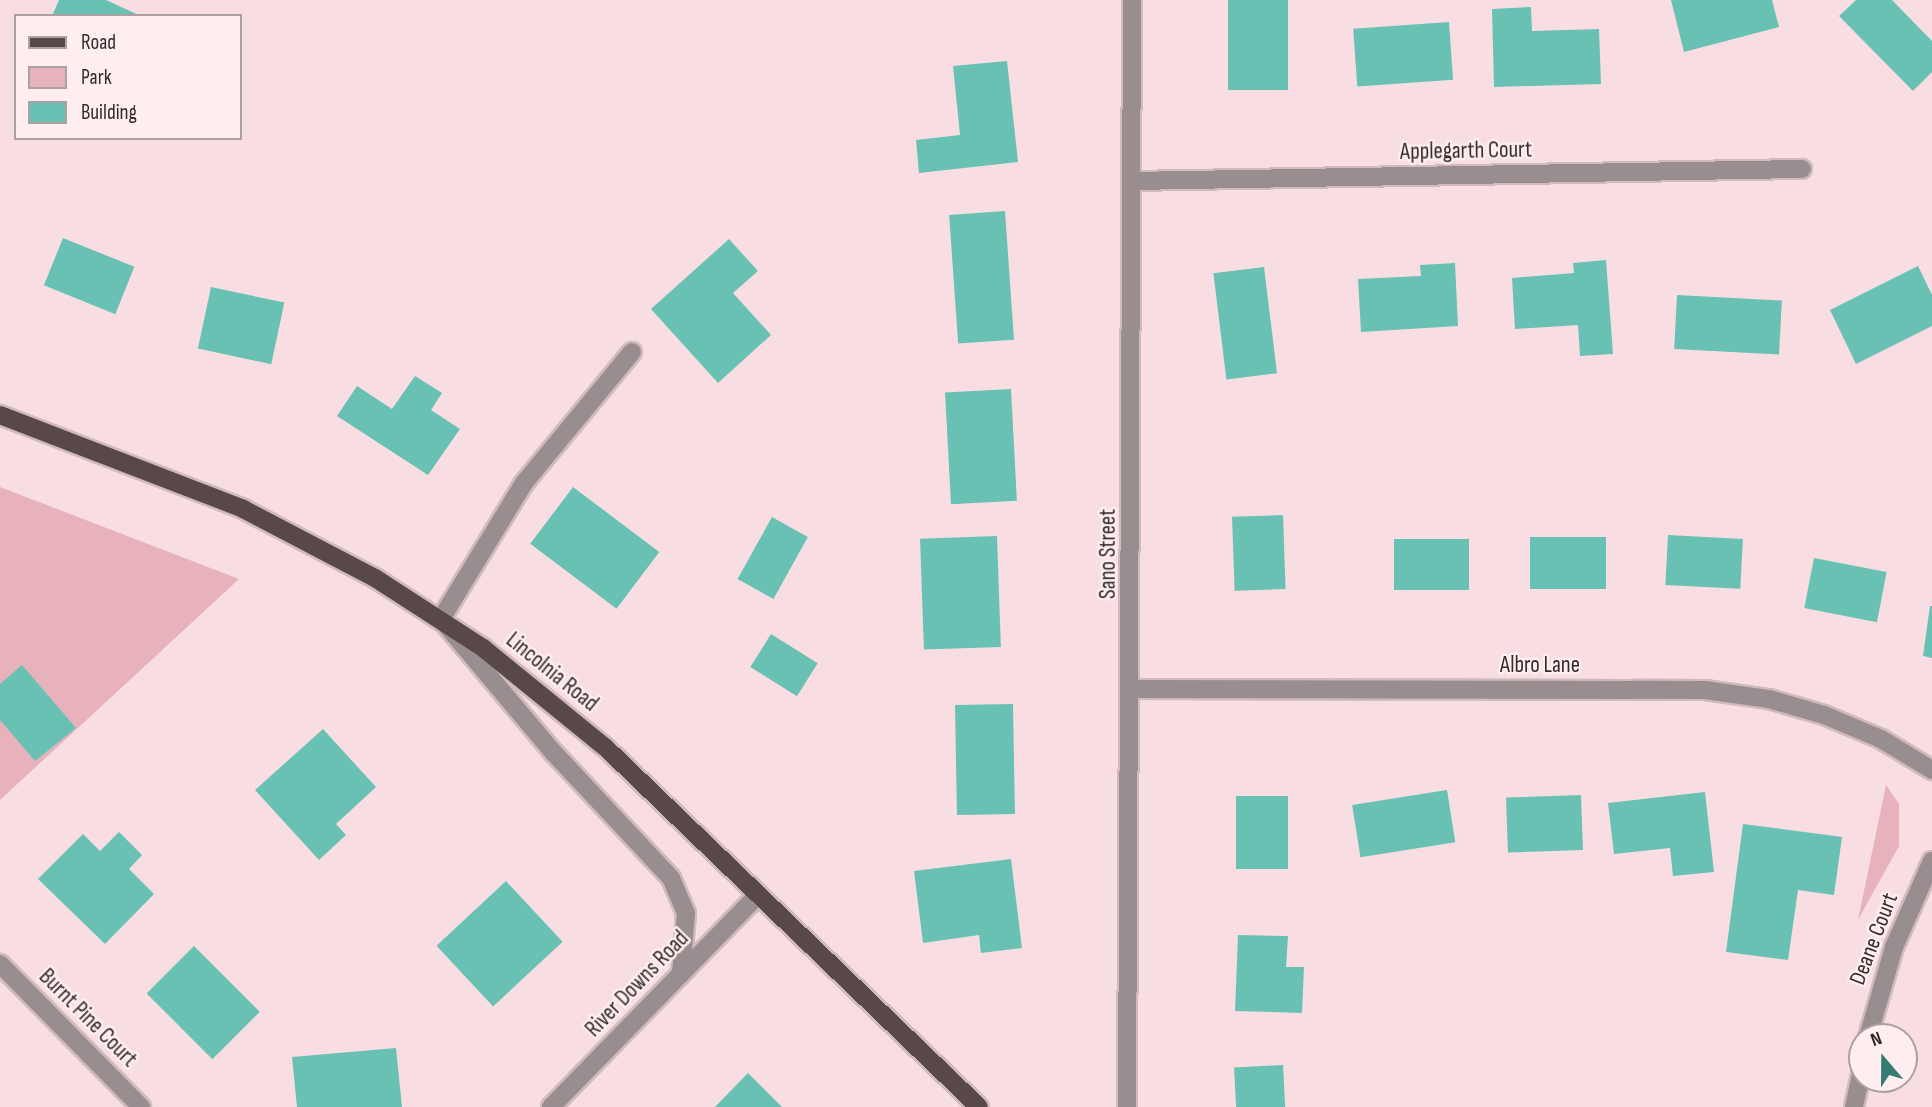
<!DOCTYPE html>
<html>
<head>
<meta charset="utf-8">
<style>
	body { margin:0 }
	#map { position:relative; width:1932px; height:1107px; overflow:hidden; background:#f8dee2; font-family:"Sofia Sans Condensed",sans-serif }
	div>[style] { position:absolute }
	.green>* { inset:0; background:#e7b2bb }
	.building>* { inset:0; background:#69c1b4; transform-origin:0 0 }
	.roads { filter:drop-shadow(2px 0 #d1babe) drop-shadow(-2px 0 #d1babe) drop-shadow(0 2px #d1babe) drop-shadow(0 -2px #d1babe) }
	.minor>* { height:18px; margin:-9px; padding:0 9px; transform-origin:9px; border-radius:9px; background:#998e8f }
	.major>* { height:18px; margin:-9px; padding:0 9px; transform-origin:9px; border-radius:9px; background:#59484a }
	span { translate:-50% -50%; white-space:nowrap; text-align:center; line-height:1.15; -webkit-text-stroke:5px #feeef0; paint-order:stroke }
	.street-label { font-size:23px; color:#342a2c }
	.legend { position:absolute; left:14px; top:14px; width:228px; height:126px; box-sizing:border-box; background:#feeef0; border:2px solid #ada0a2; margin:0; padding:9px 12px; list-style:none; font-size:21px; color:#342a2c }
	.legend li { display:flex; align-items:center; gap:14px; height:35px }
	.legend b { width:35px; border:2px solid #ada0a2 }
	.north { position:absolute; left:1848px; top:1023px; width:70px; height:70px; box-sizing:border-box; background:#feeef0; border:2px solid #ada0a2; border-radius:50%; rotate:340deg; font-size:19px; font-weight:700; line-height:28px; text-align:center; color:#342a2c }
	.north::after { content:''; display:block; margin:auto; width:24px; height:32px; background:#357b72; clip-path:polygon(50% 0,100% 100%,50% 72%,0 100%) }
</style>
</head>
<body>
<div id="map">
	<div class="green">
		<div style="clip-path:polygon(0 487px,239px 579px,0 800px)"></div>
		<div style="clip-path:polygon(1886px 785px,1899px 804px,1899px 846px,1858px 920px)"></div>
	</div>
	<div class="building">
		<div style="clip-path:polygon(59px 0,106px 0,141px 16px,52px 16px)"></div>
		<div style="left:1228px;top:0;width:60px;height:90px"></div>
		<div style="clip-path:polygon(1671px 0,1772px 0,1779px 27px,1684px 52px)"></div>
		<div style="clip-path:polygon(1856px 0,1892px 0,1932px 41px,1932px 72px,1913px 91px,1839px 16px)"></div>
		<div style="clip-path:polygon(1531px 7px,1532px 31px,1599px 29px,1601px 84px,1494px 87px,1492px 9px)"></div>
		<div style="left:1449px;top:22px;width:58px;height:96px;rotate:86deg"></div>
		<div style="clip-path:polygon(1007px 61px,1018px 162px,919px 173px,916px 140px,960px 135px,953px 66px)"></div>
		<div style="left:1005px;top:211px;width:129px;height:56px;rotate:86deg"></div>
		<div style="left:63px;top:238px;width:77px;height:51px;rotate:22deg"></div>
		<div style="clip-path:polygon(729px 239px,758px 271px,733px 293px,771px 335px,718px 383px,651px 309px)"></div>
		<div style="clip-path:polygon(1606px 260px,1613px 354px,1580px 356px,1578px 325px,1515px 329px,1512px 278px,1574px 273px,1573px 263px)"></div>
		<div style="clip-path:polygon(1455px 263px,1458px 326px,1361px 332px,1358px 279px,1421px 276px,1420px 265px)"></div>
		<div style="clip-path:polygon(1918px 266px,1932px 295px,1932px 326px,1856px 364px,1830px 310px)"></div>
		<div style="left:1264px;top:267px;width:107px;height:51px;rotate:83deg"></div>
		<div style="left:211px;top:287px;width:75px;height:63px;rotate:12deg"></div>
		<div style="left:1677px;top:295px;width:105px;height:54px;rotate:3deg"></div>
		<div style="clip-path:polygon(415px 376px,442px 393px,431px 410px,460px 429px,428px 475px,337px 416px,357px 386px,392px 409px)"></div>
		<div style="left:1011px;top:389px;width:112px;height:66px;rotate:87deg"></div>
		<div style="left:573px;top:487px;width:108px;height:71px;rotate:37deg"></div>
		<div style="left:1283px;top:515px;width:74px;height:51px;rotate:88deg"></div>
		<div style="left:772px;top:517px;width:41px;height:71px;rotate:29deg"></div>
		<div style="left:1668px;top:535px;width:75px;height:50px;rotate:3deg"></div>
		<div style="left:997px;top:536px;width:111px;height:77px;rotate:88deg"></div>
		<div style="left:1530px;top:537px;width:76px;height:52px"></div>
		<div style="left:1394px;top:539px;width:75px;height:51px"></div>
		<div style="left:1814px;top:558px;width:74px;height:51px;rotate:11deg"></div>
		<div style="clip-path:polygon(1930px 606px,1932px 606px,1932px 658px,1923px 656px)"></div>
		<div style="left:771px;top:634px;width:55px;height:39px;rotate:32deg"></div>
		<div style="clip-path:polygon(22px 665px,76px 728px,35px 761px,0 720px,0 684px)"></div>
		<div style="left:1013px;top:704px;width:110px;height:58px;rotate:89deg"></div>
		<div style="clip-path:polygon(323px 729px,376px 787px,336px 824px,346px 835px,319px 860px,255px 790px)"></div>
		<div style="left:1447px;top:790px;width:53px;height:96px;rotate:81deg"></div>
		<div style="clip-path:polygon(1705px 792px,1714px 872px,1673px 876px,1670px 848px,1614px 854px,1608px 803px)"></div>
		<div style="left:1581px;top:795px;width:55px;height:75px;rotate:88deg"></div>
		<div style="left:1236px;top:796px;width:52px;height:73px"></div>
		<div style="clip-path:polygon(1743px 824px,1842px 837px,1834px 895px,1798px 890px,1788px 960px,1726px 952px)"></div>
		<div style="clip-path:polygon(119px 832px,142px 855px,129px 869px,154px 894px,105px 944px,38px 879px,83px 834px,100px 851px)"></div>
		<div style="clip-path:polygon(1011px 859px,1022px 948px,981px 953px,979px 935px,923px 943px,914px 871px)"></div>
		<div style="left:506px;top:881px;width:83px;height:95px;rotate:47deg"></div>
		<div style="clip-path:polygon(1238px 935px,1288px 936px,1286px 967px,1304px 967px,1302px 1013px,1235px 1011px)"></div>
		<div style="left:194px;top:946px;width:93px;height:67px;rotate:45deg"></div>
		<div style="clip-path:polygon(396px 1048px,402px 1107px,297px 1107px,292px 1057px)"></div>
		<div style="left:1283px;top:1065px;width:42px;height:49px;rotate:87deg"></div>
		<div style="clip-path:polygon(748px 1073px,782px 1107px,715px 1107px)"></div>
	</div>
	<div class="roads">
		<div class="minor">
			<div style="left:1132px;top:181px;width:670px;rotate:-1.03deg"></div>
			<div style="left:632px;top:352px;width:170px;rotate:129.5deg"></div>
			<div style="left:524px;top:483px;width:159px;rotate:121.4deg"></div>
			<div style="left:441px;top:619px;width:175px;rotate:49.9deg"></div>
			<div style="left:554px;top:753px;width:171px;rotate:46.9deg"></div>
			<div style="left:671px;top:878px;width:38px;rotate:67deg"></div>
			<div style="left:686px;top:913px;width:61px;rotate:94.7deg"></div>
			<div style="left:1132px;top:689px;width:573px;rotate:0.1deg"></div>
			<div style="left:1705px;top:690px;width:65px;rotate:8deg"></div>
			<div style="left:1769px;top:699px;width:57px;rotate:16.2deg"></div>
			<div style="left:1824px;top:715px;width:62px;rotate:22.8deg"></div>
			<div style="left:1881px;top:739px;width:60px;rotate:31.3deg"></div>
			<div style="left:0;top:964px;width:201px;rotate:45.4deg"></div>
			<div style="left:1868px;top:1037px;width:94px;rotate:-73.9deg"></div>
			<div style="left:1894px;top:947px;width:94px;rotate:-66.2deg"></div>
			<div style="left:551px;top:1107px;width:296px;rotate:-45.7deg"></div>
			<div style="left:1127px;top:1107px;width:1107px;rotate:-89.74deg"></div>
			<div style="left:1854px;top:1107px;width:39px;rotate:-78deg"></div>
		</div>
		<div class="major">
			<div style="left:0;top:415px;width:261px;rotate:21.1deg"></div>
			<div style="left:243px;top:509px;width:149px;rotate:27.6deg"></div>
			<div style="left:375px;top:578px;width:129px;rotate:32.9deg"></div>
			<div style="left:483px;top:648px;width:157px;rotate:39.1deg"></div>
			<div style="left:605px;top:747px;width:519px;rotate:43.91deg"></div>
		</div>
	</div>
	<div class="street-label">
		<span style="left:1466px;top:151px;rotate:-1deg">Applegarth Court</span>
		<span style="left:1108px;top:554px;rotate:-90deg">Sano Street</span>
		<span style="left:1540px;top:665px">Albro Lane</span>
		<span style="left:552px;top:672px;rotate:39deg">Lincolnia Road</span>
		<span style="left:1874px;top:939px;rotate:-69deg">Deane Court</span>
		<span style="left:637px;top:984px;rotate:-46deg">River Downs Road</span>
		<span style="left:88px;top:1018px;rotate:45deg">Burnt Pine Court</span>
	</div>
	<ul class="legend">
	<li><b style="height:9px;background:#59484a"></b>Road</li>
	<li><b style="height:19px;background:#e7b2bb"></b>Park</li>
	<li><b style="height:19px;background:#69c1b4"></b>Building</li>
	</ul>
	<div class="north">N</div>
</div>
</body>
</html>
